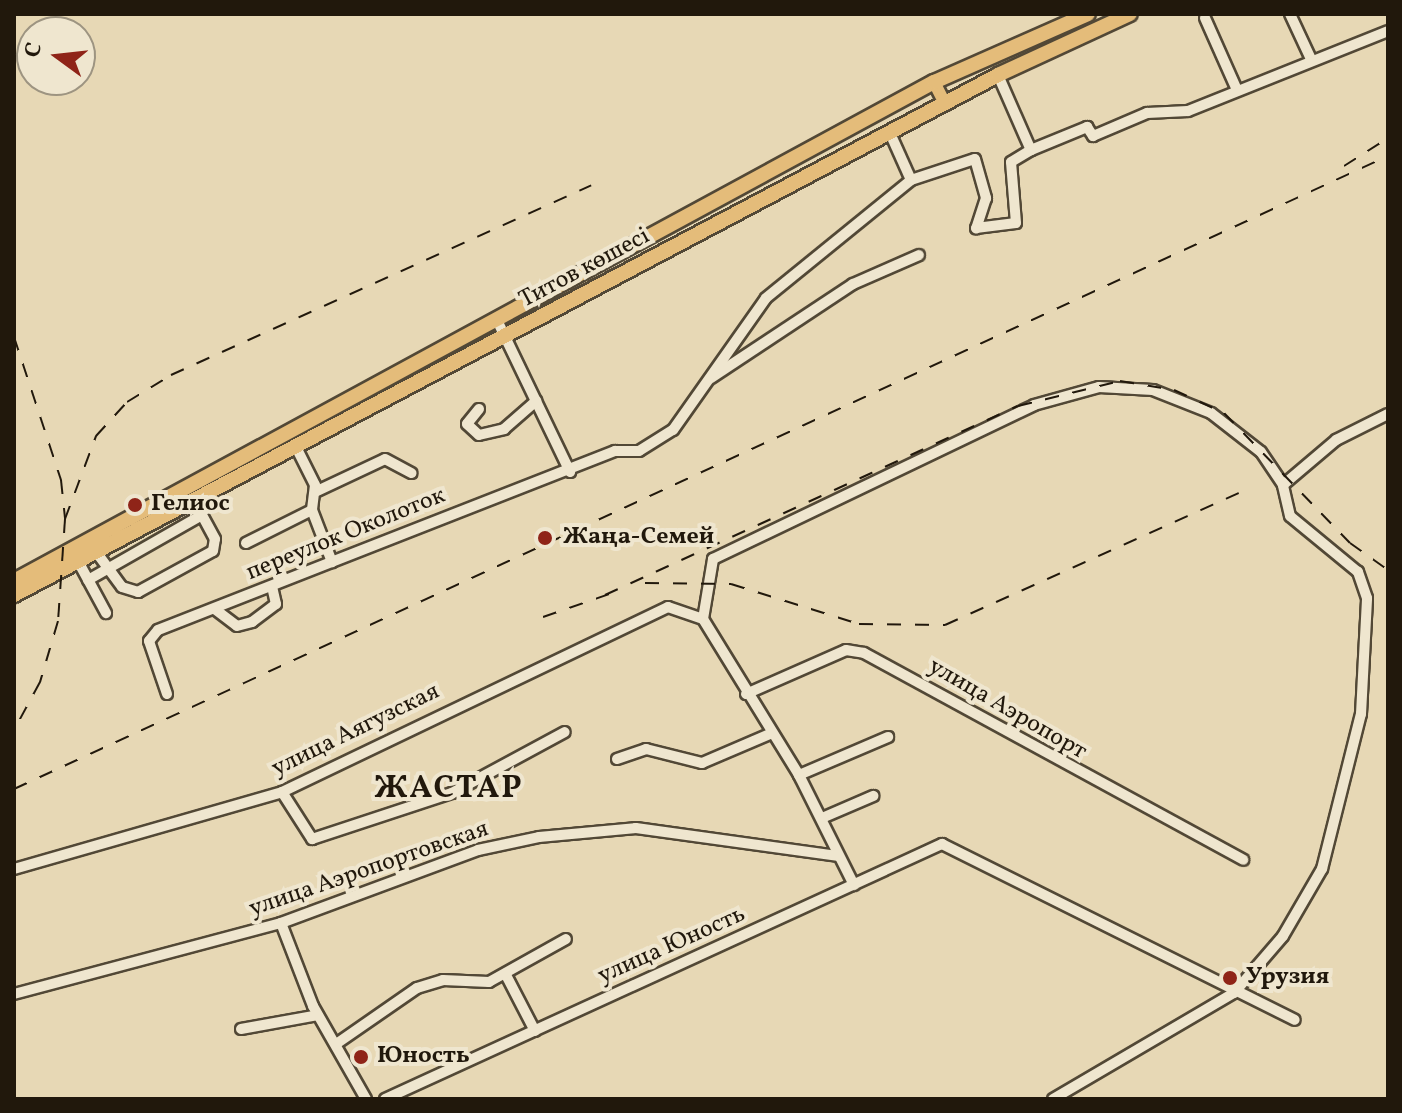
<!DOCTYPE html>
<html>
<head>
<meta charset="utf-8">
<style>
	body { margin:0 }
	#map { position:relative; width:1402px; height:1113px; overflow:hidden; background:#e7d8b5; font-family:Vollkorn,serif }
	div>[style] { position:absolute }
	.roads { filter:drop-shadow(2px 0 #524836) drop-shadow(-2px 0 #524836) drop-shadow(0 2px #524836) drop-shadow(0 -2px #524836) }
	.minor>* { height:10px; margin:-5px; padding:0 5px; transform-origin:5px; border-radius:5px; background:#efe6cf }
	.major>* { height:12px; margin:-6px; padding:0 6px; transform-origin:6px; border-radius:6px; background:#e4bc7a }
	.highway>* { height:14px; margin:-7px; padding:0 7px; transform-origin:7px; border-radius:7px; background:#e4bc7a }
	.rail>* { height:2px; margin-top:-1px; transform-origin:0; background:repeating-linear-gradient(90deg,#21180c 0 14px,transparent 0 28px) }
	.dots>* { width:22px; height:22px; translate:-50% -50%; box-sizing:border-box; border:4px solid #efe6cf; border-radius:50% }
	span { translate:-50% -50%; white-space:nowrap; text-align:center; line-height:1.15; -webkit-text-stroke:8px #efe6cf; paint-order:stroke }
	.street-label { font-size:24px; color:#21180c }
	.poi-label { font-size:24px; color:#21180c; font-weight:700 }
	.left { translate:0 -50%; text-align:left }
	.district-label { font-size:32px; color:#21180c; font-weight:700; letter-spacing:2px }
	.frame { position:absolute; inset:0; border:16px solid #21180c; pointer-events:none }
	.north { position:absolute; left:16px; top:16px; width:80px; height:80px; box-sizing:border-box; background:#efe6cf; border:2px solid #9d9481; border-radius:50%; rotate:285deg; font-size:22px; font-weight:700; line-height:32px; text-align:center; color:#21180c }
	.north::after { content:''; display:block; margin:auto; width:28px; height:36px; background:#8f2418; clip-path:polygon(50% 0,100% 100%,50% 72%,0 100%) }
</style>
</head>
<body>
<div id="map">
	<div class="roads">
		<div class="minor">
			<div style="left:1290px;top:14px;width:50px;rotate:65deg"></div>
			<div style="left:1205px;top:18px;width:79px;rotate:66deg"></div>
			<div style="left:998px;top:75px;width:82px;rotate:66.3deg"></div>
			<div style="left:890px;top:133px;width:51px;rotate:65.9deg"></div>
			<div style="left:496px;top:318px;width:171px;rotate:64.3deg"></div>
			<div style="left:711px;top:378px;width:170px;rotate:-33.5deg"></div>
			<div style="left:853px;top:284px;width:72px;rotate:-23.7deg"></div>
			<div style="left:479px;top:409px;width:19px;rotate:129deg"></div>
			<div style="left:467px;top:424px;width:16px;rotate:43deg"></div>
			<div style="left:479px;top:435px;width:26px;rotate:-13deg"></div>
			<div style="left:504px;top:429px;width:43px;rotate:-41.2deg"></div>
			<div style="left:296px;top:447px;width:42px;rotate:63.4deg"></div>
			<div style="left:315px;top:485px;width:25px;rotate:97deg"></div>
			<div style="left:312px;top:510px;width:56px;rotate:69deg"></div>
			<div style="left:315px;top:492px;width:77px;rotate:-25.2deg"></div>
			<div style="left:385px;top:459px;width:30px;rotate:28deg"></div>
			<div style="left:246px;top:543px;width:74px;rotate:-26.6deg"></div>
			<div style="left:97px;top:553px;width:42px;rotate:53.7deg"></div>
			<div style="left:122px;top:587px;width:17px;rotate:17deg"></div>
			<div style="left:138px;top:592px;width:85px;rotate:-28.7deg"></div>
			<div style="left:213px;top:551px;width:12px;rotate:-81deg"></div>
			<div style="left:215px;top:539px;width:42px;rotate:-118.4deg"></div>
			<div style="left:79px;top:563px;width:57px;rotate:61.6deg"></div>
			<div style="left:88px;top:580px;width:131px;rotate:-29.7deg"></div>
			<div style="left:216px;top:610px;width:26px;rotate:37deg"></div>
			<div style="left:237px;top:626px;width:16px;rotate:-15deg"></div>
			<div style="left:252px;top:622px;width:30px;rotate:-37deg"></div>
			<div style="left:276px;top:604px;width:18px;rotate:-103deg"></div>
			<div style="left:167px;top:694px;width:56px;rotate:-108.8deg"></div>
			<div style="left:149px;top:641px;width:14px;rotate:-51deg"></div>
			<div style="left:158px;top:630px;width:491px;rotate:-21.4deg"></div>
			<div style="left:615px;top:451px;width:24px"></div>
			<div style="left:639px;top:451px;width:40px;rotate:-32deg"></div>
			<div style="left:673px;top:430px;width:161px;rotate:-54.8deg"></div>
			<div style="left:766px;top:298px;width:187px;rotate:-39.1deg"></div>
			<div style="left:911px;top:180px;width:67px;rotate:-18.2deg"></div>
			<div style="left:975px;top:159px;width:41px;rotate:74.2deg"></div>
			<div style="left:986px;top:198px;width:32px;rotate:108deg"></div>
			<div style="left:976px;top:228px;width:40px;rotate:-7.1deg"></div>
			<div style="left:1016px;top:223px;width:61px;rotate:-94.7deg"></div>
			<div style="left:1011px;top:162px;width:23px;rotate:-31deg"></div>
			<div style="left:1031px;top:150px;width:61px;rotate:-22.3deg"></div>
			<div style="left:1087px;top:127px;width:11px;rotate:56deg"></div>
			<div style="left:1093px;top:136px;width:59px;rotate:-23.1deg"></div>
			<div style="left:1147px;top:113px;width:41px;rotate:-2.8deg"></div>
			<div style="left:1188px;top:111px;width:215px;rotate:-21.8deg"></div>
			<div style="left:746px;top:694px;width:109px;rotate:-23.7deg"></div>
			<div style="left:846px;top:650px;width:18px;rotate:9deg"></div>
			<div style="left:864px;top:653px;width:432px;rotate:28.6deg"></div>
			<div style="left:617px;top:759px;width:31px;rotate:-19deg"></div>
			<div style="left:646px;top:749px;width:58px;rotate:14deg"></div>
			<div style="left:702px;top:763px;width:76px;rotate:-23.2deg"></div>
			<div style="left:799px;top:775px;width:97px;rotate:-23.1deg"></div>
			<div style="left:282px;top:792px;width:56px;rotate:57.4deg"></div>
			<div style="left:312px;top:839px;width:147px;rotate:-18.2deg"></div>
			<div style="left:452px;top:793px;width:128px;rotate:-28.4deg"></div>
			<div style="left:822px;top:818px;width:56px;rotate:-23.3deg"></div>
			<div style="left:14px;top:869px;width:279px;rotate:-16deg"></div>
			<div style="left:282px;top:792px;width:428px;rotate:-25.6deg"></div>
			<div style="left:668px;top:607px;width:37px;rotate:19deg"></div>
			<div style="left:854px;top:885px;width:123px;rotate:-116.6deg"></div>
			<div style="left:799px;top:775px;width:183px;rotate:-121.6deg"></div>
			<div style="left:703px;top:619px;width:61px;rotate:-80.5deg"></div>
			<div style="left:713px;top:559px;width:356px;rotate:-25.6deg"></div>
			<div style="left:1034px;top:405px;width:67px;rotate:-15.5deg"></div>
			<div style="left:1099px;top:387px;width:54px;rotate:3.2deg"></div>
			<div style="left:1153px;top:390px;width:62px;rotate:21.6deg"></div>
			<div style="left:1211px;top:413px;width:63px;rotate:38deg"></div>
			<div style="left:1261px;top:452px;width:40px;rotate:56deg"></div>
			<div style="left:281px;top:923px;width:89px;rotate:68.9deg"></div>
			<div style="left:313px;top:1006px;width:107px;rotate:60.3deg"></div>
			<div style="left:506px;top:975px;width:63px;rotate:62.6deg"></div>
			<div style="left:14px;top:994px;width:276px;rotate:-14.9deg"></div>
			<div style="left:281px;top:923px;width:210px;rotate:-20.3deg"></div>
			<div style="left:478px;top:850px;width:62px;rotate:-12deg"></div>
			<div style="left:539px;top:837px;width:97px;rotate:-5.3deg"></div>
			<div style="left:636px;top:828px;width:203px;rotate:7.9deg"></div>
			<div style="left:241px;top:1029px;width:78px;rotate:-10.3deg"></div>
			<div style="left:339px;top:1042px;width:95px;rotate:-34.7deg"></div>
			<div style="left:417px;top:988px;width:27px;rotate:-17deg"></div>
			<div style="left:443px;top:980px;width:46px;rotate:2.5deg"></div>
			<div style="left:489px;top:982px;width:88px;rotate:-29.2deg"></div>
			<div style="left:385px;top:1099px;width:613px;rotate:-24.6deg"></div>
			<div style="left:942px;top:844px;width:394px;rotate:26.5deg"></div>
			<div style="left:1053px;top:1099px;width:210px;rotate:-30.4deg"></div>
			<div style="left:1234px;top:993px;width:75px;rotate:-49.3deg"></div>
			<div style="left:1283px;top:936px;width:78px;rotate:-59.8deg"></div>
			<div style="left:1322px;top:869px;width:160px;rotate:-75.9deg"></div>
			<div style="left:1361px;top:714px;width:116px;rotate:-87deg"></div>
			<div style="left:1367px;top:598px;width:28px;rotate:-109deg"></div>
			<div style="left:1358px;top:572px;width:88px;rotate:-140.5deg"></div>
			<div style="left:1290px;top:516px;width:32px;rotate:-103deg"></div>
			<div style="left:1283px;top:485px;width:70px;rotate:-40.3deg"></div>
			<div style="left:1336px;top:440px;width:58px;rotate:-26.6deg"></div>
		</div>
		<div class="major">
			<div style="left:934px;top:82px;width:25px;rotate:63deg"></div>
		</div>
		<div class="highway">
			<div style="left:14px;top:581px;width:1047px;rotate:-28.48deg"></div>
			<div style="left:934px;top:82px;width:168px;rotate:-23.8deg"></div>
			<div style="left:14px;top:595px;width:1113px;rotate:-27.85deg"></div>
			<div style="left:998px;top:75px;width:145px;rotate:-24.8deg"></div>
		</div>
	</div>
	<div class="rail">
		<div style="left:1344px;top:166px;width:52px;rotate:-32.5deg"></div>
		<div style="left:14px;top:337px;width:151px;rotate:71.8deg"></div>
		<div style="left:61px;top:480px;width:39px;rotate:84deg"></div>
		<div style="left:65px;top:519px;width:102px;rotate:93.9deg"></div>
		<div style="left:58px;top:621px;width:64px;rotate:106.4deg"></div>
		<div style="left:40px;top:682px;width:55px;rotate:118.4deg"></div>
		<div style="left:65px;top:519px;width:89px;rotate:-69.5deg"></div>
		<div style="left:96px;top:436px;width:46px;rotate:-47.6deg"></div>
		<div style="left:127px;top:402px;width:52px;rotate:-31.5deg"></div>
		<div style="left:171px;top:375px;width:461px;rotate:-24.3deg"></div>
		<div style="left:645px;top:583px;width:86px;rotate:0.7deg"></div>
		<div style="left:731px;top:584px;width:134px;rotate:17.4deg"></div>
		<div style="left:859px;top:624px;width:86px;rotate:0.7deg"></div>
		<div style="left:945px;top:625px;width:334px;rotate:-24.2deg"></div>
		<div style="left:605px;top:595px;width:454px;rotate:-24.6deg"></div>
		<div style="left:1018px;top:406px;width:105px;rotate:-13.8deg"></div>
		<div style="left:1120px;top:381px;width:55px;rotate:9.5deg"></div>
		<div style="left:1174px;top:390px;width:55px;rotate:24.7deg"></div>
		<div style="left:1224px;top:413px;width:181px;rotate:45.9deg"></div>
		<div style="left:1350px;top:543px;width:47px;rotate:35.4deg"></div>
		<div style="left:543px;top:617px;width:76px;rotate:-19.1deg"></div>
		<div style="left:14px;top:789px;width:1513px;rotate:-24.74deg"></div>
	</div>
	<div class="dots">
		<div style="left:135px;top:505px;background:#8f2418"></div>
		<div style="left:545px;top:538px;background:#8f2418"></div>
		<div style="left:1230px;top:978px;background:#8f2418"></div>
		<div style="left:361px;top:1057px;background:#8f2418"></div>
	</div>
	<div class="street-label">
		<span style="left:585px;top:269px;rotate:-28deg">Титов көшесі</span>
		<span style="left:346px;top:535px;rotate:-22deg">переулок Околоток</span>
		<span style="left:1007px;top:710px;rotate:30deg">улица Аэропорт</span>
		<span style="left:356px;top:731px;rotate:-26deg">улица Аягузская</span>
		<span style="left:369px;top:870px;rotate:-19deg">улица Аэропортовская</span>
		<span style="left:672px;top:946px;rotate:-24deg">улица Юность</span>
	</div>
	<div class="poi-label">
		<span class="left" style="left:151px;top:505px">Гелиос</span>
		<span class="left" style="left:563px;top:538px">Жаңа-Семей</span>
		<span class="left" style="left:1246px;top:978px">Урузия</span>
		<span class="left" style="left:377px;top:1057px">Юность</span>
	</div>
	<div class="district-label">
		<span style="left:449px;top:789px">ЖАСТАР</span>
	</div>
	<div class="frame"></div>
	<div class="north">С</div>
</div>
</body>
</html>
